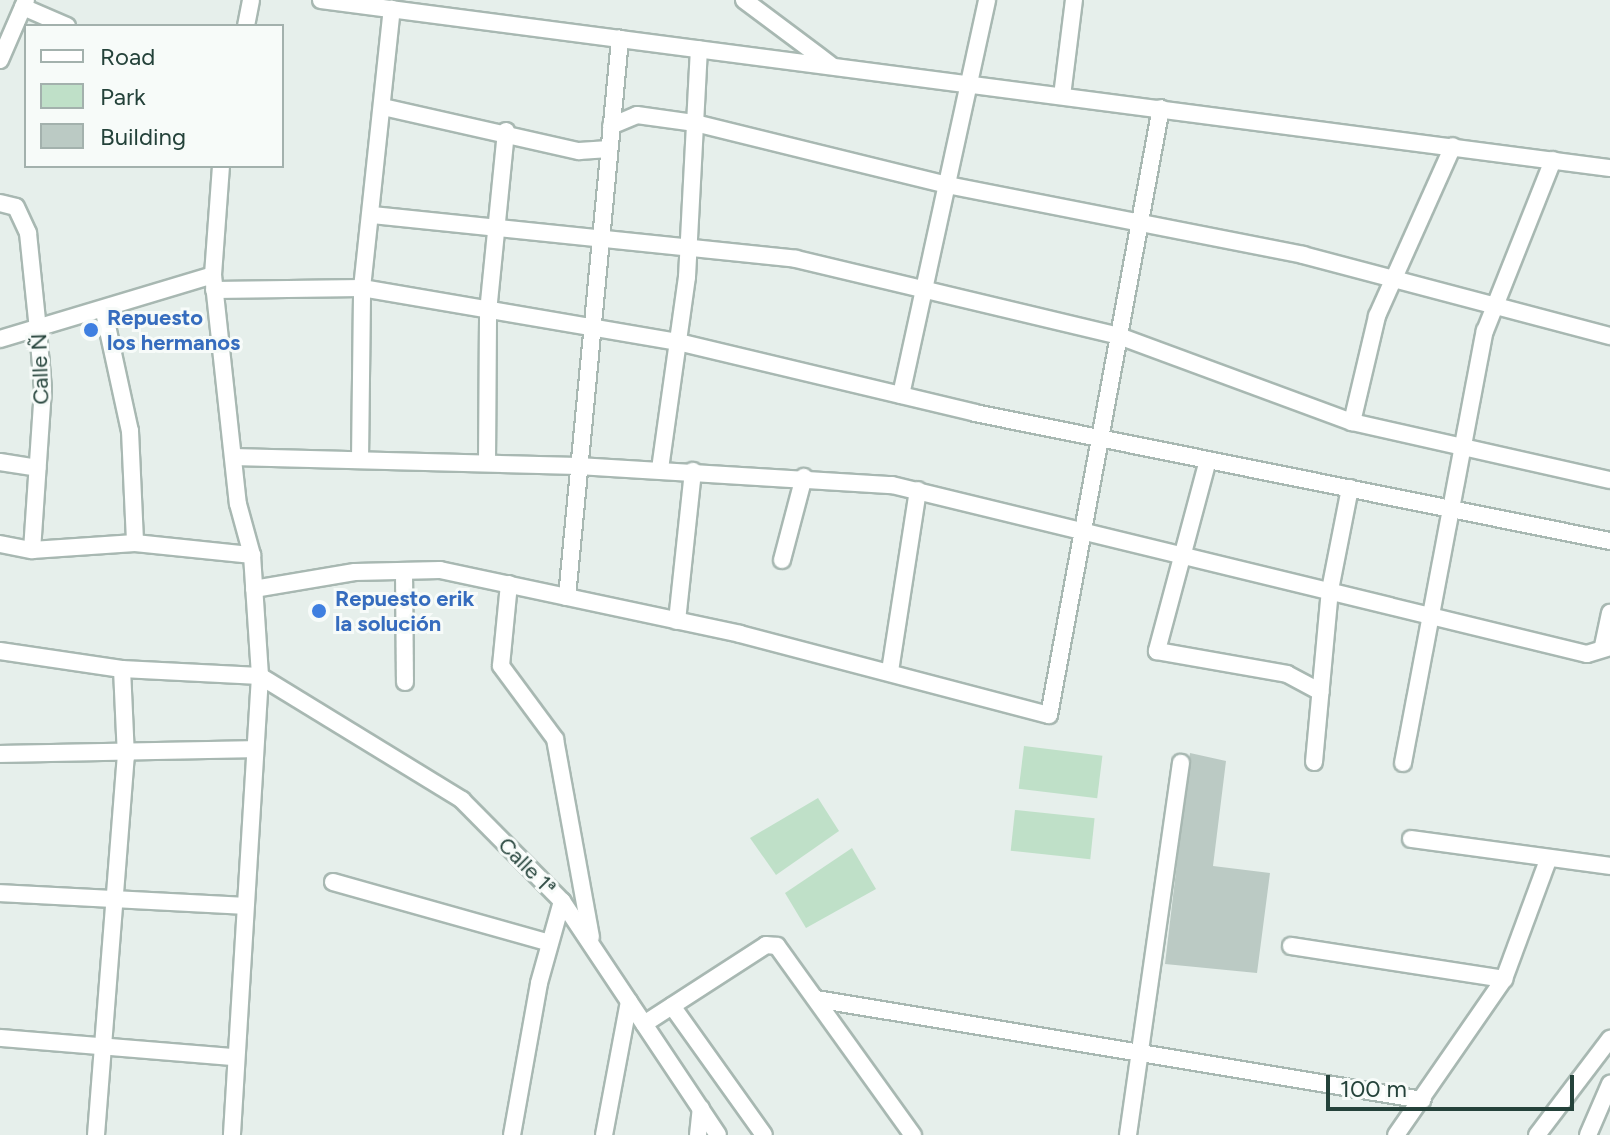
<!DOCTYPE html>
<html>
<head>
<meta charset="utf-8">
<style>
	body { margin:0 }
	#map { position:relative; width:1610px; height:1135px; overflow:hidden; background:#e6efeb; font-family:Figtree,sans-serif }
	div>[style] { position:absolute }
	.green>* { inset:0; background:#bfe0c8; transform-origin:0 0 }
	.building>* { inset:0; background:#bbcac4 }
	.roads { filter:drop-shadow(2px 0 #a8b8b2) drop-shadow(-2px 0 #a8b8b2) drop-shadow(0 2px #a8b8b2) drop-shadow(0 -2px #a8b8b2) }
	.minor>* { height:16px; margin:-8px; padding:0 8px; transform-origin:8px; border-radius:8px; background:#fff }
	.dots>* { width:22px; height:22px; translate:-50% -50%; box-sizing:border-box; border:4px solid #f7fbf9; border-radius:50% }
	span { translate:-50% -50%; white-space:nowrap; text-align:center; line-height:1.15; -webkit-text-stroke:6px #f7fbf9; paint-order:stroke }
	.shop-label { font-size:22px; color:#366cbe; font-weight:700 }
	.left { translate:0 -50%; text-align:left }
	.street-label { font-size:22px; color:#24423a }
	.legend { position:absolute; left:24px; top:24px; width:260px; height:144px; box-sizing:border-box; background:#f7fbf9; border:2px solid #a3b1ad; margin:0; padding:10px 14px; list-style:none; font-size:24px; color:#24423a }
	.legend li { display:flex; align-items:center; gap:16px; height:40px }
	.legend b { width:40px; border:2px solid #a3b1ad }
	.scale { position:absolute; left:1326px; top:1075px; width:248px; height:36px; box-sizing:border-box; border:4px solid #24423a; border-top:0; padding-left:10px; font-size:24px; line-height:28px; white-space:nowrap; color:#24423a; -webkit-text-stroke:6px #f7fbf9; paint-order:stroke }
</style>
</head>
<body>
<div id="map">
	<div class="green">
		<div style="left:1024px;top:746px;width:79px;height:43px;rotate:7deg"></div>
		<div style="clip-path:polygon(818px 798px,839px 831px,776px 875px,750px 838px)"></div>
		<div style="left:1015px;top:810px;width:80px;height:41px;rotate:6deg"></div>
		<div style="clip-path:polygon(852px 848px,876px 889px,806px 928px,785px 893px)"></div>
	</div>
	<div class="building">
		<div style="clip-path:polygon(1190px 753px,1226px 761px,1213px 866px,1270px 873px,1257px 973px,1165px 964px)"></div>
	</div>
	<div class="roads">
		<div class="minor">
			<div style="left:321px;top:0;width:1300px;rotate:7.43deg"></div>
			<div style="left:744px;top:0;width:109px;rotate:36.8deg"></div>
			<div style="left:23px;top:7px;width:48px;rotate:23.4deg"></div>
			<div style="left:246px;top:26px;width:26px;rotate:-79deg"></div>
			<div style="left:0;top:60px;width:65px;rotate:-66.6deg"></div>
			<div style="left:1062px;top:96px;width:97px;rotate:-82.9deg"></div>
			<div style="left:383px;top:107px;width:201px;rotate:12.7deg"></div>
			<div style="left:579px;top:151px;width:30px;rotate:-4deg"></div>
			<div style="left:611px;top:126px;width:28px;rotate:-23deg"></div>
			<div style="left:637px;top:115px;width:59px;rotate:7.9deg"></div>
			<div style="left:695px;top:123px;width:260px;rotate:13.8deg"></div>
			<div style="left:947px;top:185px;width:363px;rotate:11.1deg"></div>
			<div style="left:1303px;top:255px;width:318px;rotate:14.8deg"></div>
			<div style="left:221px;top:166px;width:109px;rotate:94.2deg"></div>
			<div style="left:213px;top:275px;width:230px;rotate:83.8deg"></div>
			<div style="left:238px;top:504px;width:53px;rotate:74.6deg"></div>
			<div style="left:252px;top:555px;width:121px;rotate:86.2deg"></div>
			<div style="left:260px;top:676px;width:460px;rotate:93.5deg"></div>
			<div style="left:0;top:203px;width:16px;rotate:14deg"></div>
			<div style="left:16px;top:207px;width:29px;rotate:65deg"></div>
			<div style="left:28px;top:233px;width:98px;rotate:84.1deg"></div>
			<div style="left:38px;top:330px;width:59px;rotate:85.2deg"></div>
			<div style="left:43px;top:389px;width:161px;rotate:93.9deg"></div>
			<div style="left:373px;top:215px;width:425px;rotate:5.9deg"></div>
			<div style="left:796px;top:259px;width:332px;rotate:13.4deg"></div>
			<div style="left:1119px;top:336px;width:248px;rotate:20.3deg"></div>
			<div style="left:1352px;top:422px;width:264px;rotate:12.7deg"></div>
			<div style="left:214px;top:290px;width:148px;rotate:-0.8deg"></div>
			<div style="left:362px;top:288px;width:321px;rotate:9.7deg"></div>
			<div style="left:678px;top:342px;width:305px;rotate:13.4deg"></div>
			<div style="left:975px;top:413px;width:648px;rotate:11.4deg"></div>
			<div style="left:104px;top:312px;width:122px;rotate:77.7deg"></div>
			<div style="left:130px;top:431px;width:112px;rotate:87.4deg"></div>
			<div style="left:135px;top:543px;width:118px;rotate:5.9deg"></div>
			<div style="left:0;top:339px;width:222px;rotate:-16.7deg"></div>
			<div style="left:901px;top:395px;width:404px;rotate:-77.7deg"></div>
			<div style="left:1352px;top:422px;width:109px;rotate:-76.7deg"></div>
			<div style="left:1377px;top:316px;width:186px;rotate:-65.9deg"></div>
			<div style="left:233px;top:457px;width:345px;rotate:1.5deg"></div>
			<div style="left:578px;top:466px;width:315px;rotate:3.5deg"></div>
			<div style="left:892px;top:485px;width:715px;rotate:13.67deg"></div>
			<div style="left:1587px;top:654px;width:24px;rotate:-17deg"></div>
			<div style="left:360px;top:460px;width:172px;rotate:-89.3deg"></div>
			<div style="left:362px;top:288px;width:281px;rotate:-83.9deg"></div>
			<div style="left:1208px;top:460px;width:198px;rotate:105deg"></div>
			<div style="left:1157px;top:651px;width:132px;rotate:10deg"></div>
			<div style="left:1287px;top:674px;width:38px;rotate:28deg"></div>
			<div style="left:0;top:462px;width:38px;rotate:9deg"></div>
			<div style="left:487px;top:463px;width:151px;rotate:-89.6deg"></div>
			<div style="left:488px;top:312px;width:182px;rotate:-84.3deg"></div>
			<div style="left:660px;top:469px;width:194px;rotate:-82deg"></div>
			<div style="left:687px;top:277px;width:228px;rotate:-87deg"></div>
			<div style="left:0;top:544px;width:33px;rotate:11deg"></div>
			<div style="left:32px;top:550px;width:103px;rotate:-3.9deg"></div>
			<div style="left:782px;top:560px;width:86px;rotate:-75.2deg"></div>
			<div style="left:404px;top:571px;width:111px;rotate:89.5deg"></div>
			<div style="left:509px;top:584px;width:82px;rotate:95.6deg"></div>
			<div style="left:501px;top:666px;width:91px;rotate:53.5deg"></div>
			<div style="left:555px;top:739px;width:201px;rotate:79.7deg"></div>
			<div style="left:254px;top:589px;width:102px;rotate:-9.6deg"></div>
			<div style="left:355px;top:572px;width:85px;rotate:-1.3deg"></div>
			<div style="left:440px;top:570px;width:307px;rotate:12deg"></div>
			<div style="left:740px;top:634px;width:319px;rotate:14.7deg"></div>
			<div style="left:1049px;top:715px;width:617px;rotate:-79.55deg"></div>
			<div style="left:567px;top:597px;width:561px;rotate:-84.57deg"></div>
			<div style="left:677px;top:621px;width:151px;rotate:-83.9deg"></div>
			<div style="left:1603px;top:646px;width:34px;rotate:-78deg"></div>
			<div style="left:0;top:651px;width:123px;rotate:8.4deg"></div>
			<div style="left:122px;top:669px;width:138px;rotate:2.9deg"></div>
			<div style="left:260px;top:676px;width:237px;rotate:31.5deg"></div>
			<div style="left:462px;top:800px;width:142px;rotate:45.3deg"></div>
			<div style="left:562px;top:901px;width:281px;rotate:56.3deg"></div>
			<div style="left:890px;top:671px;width:183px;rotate:-81.2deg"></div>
			<div style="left:0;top:754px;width:253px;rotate:-1.1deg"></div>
			<div style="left:1314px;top:762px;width:173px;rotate:-84.7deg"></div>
			<div style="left:1330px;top:590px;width:104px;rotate:-78.9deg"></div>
			<div style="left:1403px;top:763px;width:440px;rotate:-79.3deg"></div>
			<div style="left:1485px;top:331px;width:184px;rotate:-68.3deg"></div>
			<div style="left:1411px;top:839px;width:201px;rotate:7.7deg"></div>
			<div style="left:333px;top:882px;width:225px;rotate:15.7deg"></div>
			<div style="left:0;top:893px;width:244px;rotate:3deg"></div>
			<div style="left:1291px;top:946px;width:216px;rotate:8.8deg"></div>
			<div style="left:816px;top:999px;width:615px;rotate:9.45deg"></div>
			<div style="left:672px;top:1006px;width:158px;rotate:54.5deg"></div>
			<div style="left:644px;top:1024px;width:145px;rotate:-32.9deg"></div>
			<div style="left:766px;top:945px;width:11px;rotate:5deg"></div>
			<div style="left:777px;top:946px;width:233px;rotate:54.3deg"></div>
			<div style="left:0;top:1038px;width:234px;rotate:4.7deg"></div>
			<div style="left:96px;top:1135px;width:379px;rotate:-85.5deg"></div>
			<div style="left:126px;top:757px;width:88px;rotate:-92.6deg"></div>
			<div style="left:512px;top:1135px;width:154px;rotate:-79.9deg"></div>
			<div style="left:539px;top:983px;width:85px;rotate:-74.3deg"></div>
			<div style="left:604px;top:1135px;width:136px;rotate:-79.4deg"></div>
			<div style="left:698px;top:1135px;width:27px;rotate:-84deg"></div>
			<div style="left:1128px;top:1135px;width:376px;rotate:-81.9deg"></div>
			<div style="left:1396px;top:1135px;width:190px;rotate:-55.3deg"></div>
			<div style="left:1504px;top:979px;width:127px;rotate:-69.7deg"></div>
			<div style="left:1537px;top:1135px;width:121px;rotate:-52.8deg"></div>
			<div style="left:1588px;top:1135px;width:56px;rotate:-66.7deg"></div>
		</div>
	</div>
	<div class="dots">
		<div style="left:91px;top:330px;background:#3f7fe0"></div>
		<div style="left:319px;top:611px;background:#3f7fe0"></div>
	</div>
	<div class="shop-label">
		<span class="left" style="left:107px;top:330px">Repuesto<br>los hermanos</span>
		<span class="left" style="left:335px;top:611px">Repuesto erik<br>la solución</span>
	</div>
	<div class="street-label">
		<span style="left:40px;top:369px;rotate:-92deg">Calle Ñ</span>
		<span style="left:527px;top:866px;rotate:45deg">Calle 1ª</span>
	</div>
	<ul class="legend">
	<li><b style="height:10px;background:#fff"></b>Road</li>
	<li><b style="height:22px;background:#bfe0c8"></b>Park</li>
	<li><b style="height:22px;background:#bbcac4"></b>Building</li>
	</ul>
	<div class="scale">100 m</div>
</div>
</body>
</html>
